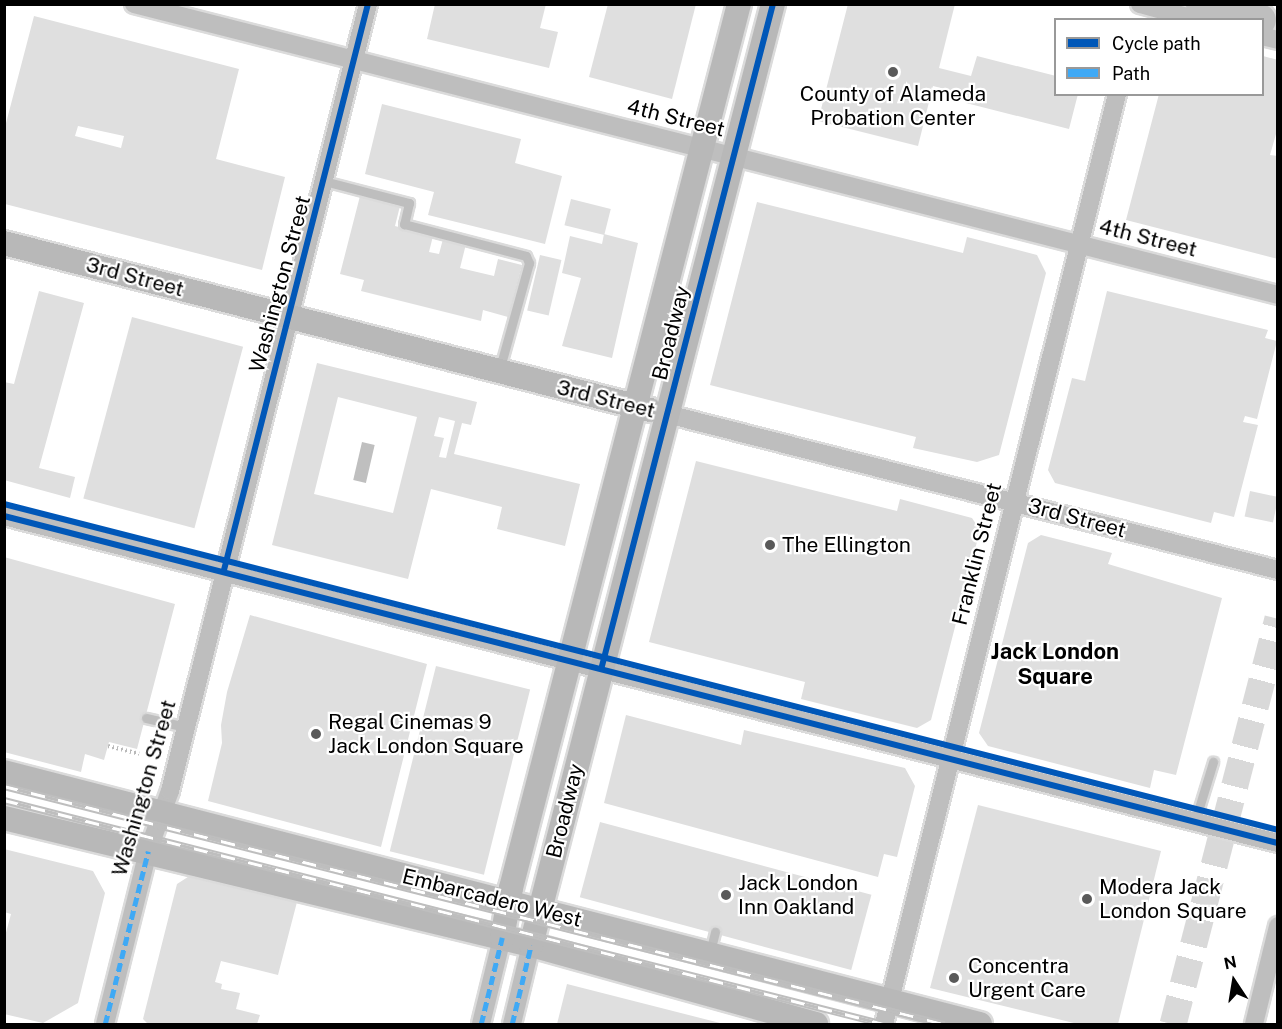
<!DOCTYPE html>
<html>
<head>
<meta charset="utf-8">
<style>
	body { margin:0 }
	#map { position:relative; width:1282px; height:1029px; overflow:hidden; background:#fff; font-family:"Public Sans",sans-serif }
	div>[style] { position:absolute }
	.water>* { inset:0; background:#bfbfbf; transform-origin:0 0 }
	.building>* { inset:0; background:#dfdfdf; transform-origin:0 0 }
	.primary-tunnel>* { height:27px; margin-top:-13.5px; transform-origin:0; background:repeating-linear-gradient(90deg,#d9d9d9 0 27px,transparent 0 41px) }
	.path>* { height:4px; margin-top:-2px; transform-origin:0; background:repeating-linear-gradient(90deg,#b9b9b9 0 1.5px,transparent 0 4.5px) }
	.roads { filter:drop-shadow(2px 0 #dbdbdb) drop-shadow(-2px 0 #dbdbdb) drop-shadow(0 2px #dbdbdb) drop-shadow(0 -2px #dbdbdb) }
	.lane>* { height:9px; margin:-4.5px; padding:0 4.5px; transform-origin:4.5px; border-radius:4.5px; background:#bebebe }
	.street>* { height:18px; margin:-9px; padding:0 9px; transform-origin:9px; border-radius:9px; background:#bebebe }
	.secondary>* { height:24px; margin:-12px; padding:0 12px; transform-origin:12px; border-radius:12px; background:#b8b8b8 }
	.highway>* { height:32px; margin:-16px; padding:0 16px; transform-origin:16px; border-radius:16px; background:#bebebe }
	.rail>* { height:7px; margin-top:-3.5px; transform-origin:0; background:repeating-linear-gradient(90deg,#fff 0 14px,#bebebe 0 28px); box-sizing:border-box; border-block:2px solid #bebebe }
	.quiet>* { height:4.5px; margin-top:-2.25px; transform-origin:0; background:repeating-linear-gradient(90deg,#3fa9f5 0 9px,transparent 0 13.5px) }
	.cycleway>* { height:6px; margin:-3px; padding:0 3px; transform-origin:3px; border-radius:3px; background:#0057b8 }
	.dots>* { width:16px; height:16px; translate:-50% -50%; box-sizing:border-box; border:3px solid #fff; border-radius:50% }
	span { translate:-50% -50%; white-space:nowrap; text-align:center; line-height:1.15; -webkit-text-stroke:4.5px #fff; paint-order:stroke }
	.poi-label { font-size:21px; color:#000 }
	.left { translate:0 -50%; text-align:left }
	.street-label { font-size:21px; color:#000 }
	.neighbourhood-label { font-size:22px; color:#000; font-weight:700 }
	.frame { position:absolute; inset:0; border:6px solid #000; pointer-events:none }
	.legend { position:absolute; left:1054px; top:18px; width:210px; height:78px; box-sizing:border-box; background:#fff; border:2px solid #999; margin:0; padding:8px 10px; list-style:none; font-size:18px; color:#000 }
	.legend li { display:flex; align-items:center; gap:12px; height:30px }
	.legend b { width:30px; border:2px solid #999 }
	.north { position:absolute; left:1204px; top:951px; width:60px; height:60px; -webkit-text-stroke:4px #fff; paint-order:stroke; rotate:348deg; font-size:16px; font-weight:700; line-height:24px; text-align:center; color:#000 }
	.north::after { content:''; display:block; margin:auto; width:21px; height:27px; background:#000; clip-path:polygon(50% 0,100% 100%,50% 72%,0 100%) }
</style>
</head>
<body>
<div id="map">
	<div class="water">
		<div style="left:362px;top:442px;width:13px;height:39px;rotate:13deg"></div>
	</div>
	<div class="building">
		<div style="clip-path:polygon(435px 4px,546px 4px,540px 28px,558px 32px,549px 68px,427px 39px)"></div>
		<div style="clip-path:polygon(608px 4px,696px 4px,672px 99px,589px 77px)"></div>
		<div style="clip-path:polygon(848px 4px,955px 4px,939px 68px,971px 76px,977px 56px,1056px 76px,1056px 94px,1078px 94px,1069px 129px,966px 103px,968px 95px,933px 86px,918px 146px,818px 121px)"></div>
		<div style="clip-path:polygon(evenodd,34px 16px,239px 69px,216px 159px,285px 177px,262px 270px,5px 204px,5px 127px,34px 16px,78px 126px,124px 136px,121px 148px,75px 136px,78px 126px)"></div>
		<div style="clip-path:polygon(1263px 56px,1278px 60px,1278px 127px,1270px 155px,1278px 156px,1278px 259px,1126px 220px,1159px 94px,1263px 94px)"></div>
		<div style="clip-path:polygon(382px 104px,521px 139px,515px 163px,562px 176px,545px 244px,428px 215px,434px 192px,365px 174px)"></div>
		<div style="clip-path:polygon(360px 196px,400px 206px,395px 226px,433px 236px,429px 252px,439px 254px,443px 239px,466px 244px,460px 268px,494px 276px,498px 259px,522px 265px,508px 317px,483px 310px,481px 321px,361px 291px,364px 280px,340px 274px)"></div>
		<div style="left:571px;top:199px;width:41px;height:27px;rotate:14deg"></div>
		<div style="clip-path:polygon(757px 202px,963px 253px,967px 237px,1037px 255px,1046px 273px,999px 455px,977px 462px,913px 448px,916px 437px,710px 385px)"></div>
		<div style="clip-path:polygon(604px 234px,638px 243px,612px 358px,562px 346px,581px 278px,562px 273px,570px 236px,602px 244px)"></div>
		<div style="left:540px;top:255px;width:22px;height:57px;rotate:13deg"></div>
		<div style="clip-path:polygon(39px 291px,84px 303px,39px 468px,75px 477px,70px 498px,4px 480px,4px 382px,14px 384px)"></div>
		<div style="clip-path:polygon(1107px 291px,1268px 330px,1265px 338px,1277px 341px,1257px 419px,1245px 416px,1243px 422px,1258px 425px,1234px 517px,1214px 512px,1211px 523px,1055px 483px,1048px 470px,1072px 378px,1085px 381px)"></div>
		<div style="left:132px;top:317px;width:115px;height:188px;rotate:15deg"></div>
		<div style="clip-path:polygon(evenodd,317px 363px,477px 402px,471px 425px,462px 423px,454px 454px,580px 484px,565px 546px,497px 529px,502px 507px,431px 489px,408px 579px,272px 545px,317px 363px,338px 397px,417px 417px,393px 513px,314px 494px,338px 397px,317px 363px,439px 417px,455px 421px,446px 458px,439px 457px,444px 438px,434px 436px,439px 417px)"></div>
		<div style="clip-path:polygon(696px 461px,897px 511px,900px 499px,972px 518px,980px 530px,931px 720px,917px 728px,801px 699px,805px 682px,649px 642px)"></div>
		<div style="left:1250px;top:491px;width:29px;height:26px;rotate:12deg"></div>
		<div style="clip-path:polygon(1041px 535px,1112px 553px,1108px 564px,1222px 598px,1176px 775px,1154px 770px,1150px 788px,988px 746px,979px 733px,1028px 543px)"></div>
		<div style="clip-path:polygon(4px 557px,175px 604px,137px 749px,109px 742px,104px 760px,85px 754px,81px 772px,4px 752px)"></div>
		<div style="clip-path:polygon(250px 615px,427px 664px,381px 847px,208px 801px,222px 743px,221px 725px,227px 692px)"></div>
		<div style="left:436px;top:666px;width:97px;height:191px;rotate:14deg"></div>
		<div style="clip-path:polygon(626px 715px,741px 745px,744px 730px,905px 768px,915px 786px,897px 857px,884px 854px,878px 877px,604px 803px)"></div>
		<div style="clip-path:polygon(978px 805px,1161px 851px,1118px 1024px,1078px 1024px,930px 988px)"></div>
		<div style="left:600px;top:822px;width:281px;height:78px;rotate:15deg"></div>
		<div style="clip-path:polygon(4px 849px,93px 871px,105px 893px,78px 1003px,43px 1023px,4px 1014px,4px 940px,11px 914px,4px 912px)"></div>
		<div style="clip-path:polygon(191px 875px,297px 902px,278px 975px,221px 961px,215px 982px,222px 984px,221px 989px,240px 993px,236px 1009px,260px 1015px,257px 1024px,148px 1024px,143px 1019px,177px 884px)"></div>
		<div style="clip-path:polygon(567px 984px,724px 1024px,557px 1024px)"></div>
	</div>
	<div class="primary-tunnel">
		<div style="left:1173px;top:1024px;width:419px;rotate:-75.5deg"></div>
	</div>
	<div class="path">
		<div style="left:108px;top:746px;width:32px;rotate:14deg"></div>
	</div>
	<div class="roads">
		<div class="lane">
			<div style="left:324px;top:181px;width:88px;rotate:14.5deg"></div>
			<div style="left:409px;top:203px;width:22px;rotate:103deg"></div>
			<div style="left:404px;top:224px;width:126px;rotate:14.7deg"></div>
			<div style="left:526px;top:256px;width:8px;rotate:67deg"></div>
			<div style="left:529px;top:263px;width:112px;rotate:105.5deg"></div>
			<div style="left:146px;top:718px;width:41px;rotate:12.7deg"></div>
			<div style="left:1195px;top:821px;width:62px;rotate:-73deg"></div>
			<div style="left:710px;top:952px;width:21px;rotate:-76deg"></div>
		</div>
		<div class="street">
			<div style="left:134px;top:4px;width:1180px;rotate:14.27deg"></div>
			<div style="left:1140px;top:4px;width:60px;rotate:15.4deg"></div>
			<div style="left:1262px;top:36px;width:16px;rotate:14deg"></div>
			<div style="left:667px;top:414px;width:631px;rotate:14.32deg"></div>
			<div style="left:4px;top:516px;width:1315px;rotate:14.4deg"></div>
			<div style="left:105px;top:1024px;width:178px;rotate:-76deg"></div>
			<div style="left:148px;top:851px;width:64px;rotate:-69.9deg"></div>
			<div style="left:170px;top:791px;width:812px;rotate:-75.88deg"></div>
			<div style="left:481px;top:1024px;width:89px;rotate:-76.3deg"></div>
			<div style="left:512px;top:1024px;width:81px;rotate:-76.5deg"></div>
			<div style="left:884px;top:1024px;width:959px;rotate:-75.93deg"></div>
			<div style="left:1254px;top:1024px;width:101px;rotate:-76.2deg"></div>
		</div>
		<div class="secondary">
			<div style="left:4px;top:243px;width:667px;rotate:14.49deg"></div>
			<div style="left:4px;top:772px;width:1008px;rotate:14.48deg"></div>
			<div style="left:4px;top:818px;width:542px;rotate:13.55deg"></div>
			<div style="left:531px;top:945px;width:296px;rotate:15.5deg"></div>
			<div style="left:502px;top:938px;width:51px;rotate:-79.8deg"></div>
			<div style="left:511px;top:888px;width:913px;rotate:-75.54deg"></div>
			<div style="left:531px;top:945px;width:972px;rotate:-75.58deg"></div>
		</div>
		<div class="highway">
			<div style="left:1202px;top:4px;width:60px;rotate:15.4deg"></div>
		</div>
	</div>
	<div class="rail">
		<div style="left:4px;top:786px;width:970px;rotate:14.21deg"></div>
		<div style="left:4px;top:800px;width:908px;rotate:14.28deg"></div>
	</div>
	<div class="quiet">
		<div style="left:105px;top:1024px;width:178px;rotate:-76deg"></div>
		<div style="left:481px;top:1024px;width:89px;rotate:-76.3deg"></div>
		<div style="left:512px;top:1024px;width:81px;rotate:-76.5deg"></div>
	</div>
	<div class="cycleway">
		<div style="left:4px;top:504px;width:1315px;rotate:14.35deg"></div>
		<div style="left:4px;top:516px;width:1315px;rotate:14.4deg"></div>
		<div style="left:224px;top:570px;width:584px;rotate:-75.73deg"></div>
		<div style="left:602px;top:666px;width:684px;rotate:-75.52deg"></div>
	</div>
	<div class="dots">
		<div style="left:893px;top:72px;background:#595959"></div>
		<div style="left:770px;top:545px;background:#595959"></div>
		<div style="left:316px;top:734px;background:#595959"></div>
		<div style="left:726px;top:895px;background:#595959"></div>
		<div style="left:1087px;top:899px;background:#595959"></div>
		<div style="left:954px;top:978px;background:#595959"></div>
	</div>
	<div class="poi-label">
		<span style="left:893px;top:106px">County of Alameda<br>Probation Center</span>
		<span class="left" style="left:782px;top:545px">The Ellington</span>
		<span class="left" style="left:328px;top:734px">Regal Cinemas 9<br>Jack London Square</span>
		<span class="left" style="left:738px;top:895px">Jack London<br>Inn Oakland</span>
		<span class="left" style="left:1099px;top:899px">Modera Jack<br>London Square</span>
		<span class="left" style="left:968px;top:978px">Concentra<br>Urgent Care</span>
	</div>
	<div class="street-label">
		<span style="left:676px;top:118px;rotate:14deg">4th Street</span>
		<span style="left:1148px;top:238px;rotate:14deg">4th Street</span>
		<span style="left:135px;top:277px;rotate:15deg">3rd Street</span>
		<span style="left:280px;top:284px;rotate:-75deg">Washington Street</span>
		<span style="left:671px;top:333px;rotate:-76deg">Broadway</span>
		<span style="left:606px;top:399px;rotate:14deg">3rd Street</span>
		<span style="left:1077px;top:518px;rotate:15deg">3rd Street</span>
		<span style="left:977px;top:554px;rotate:-76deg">Franklin Street</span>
		<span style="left:144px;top:788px;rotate:-74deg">Washington Street</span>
		<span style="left:565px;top:811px;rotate:-76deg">Broadway</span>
		<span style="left:492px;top:898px;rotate:14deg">Embarcadero West</span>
	</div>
	<div class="neighbourhood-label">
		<span style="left:1055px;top:664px">Jack London<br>Square</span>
	</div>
	<div class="frame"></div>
	<ul class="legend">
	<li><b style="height:8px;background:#0057b8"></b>Cycle path</li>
	<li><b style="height:8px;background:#3fa9f5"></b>Path</li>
	</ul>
	<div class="north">N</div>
</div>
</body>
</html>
